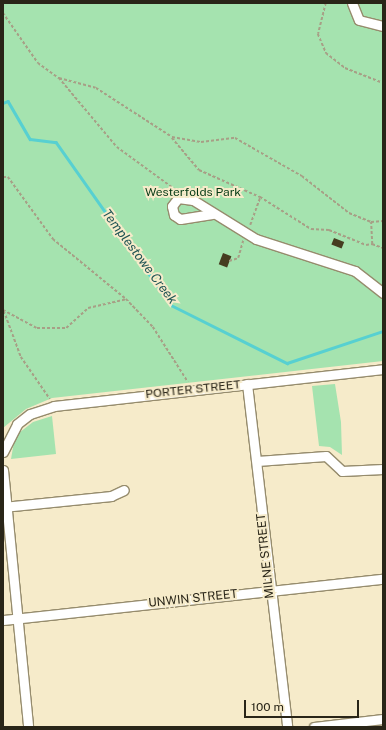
<!DOCTYPE html>
<html>
<head>
<meta charset="utf-8">
<style>
	body { margin:0 }
	#map { position:relative; width:386px; height:730px; overflow:hidden; background:#f6ebca; font-family:"Public Sans",sans-serif }
	div>[style] { position:absolute }
	.green>* { inset:0; background:#a5e3af }
	.stream>* { height:2.5px; margin:-1.25px; padding:0 1.25px; transform-origin:1.25px; border-radius:1.25px; background:#57d0d1 }
	.building>* { inset:0; background:#463d20; transform-origin:0 0 }
	.path>* { height:1.5px; margin-top:-0.75px; transform-origin:0; background:repeating-linear-gradient(90deg,#a79f86 0 3px,transparent 0 5px) }
	.roads { filter:drop-shadow(1px 0 #968c6d) drop-shadow(-1px 0 #968c6d) drop-shadow(0 1px #968c6d) drop-shadow(0 -1px #968c6d) }
	.minor>* { height:9px; margin:-4.5px; padding:0 4.5px; transform-origin:4.5px; border-radius:4.5px; background:#fff }
	span { translate:-50% -50%; white-space:nowrap; text-align:center; line-height:1.15; -webkit-text-stroke:4px #f6ebca; paint-order:stroke }
	.park-label { font-size:12px; color:#033914 }
	.street-label { font-size:12px; color:#292518 }
	.water-label { font-size:13px; color:#205455; font-style:italic }
	.frame { position:absolute; inset:0; border:4px solid #292518; pointer-events:none }
	.scale { position:absolute; left:244px; top:700px; width:115px; height:18px; box-sizing:border-box; border:2px solid #292518; border-top:0; padding-left:5px; font-size:12px; line-height:14px; white-space:nowrap; color:#292518; -webkit-text-stroke:3px #f6ebca; paint-order:stroke }
</style>
</head>
<body>
<div id="map">
	<div class="green">
		<div style="clip-path:polygon(3px 3px,383px 3px,383px 361px,52px 398px,26px 409px,3px 428px)"></div>
		<div style="clip-path:polygon(335px 384px,341px 422px,342px 455px,330px 447px,319px 446px,312px 386px)"></div>
		<div style="clip-path:polygon(52px 416px,56px 454px,11px 459px,15px 436px,33px 422px)"></div>
	</div>
	<div class="stream">
		<div style="left:3px;top:103px;width:5px;rotate:-22deg"></div>
		<div style="left:8px;top:101px;width:44px;rotate:59.9deg"></div>
		<div style="left:30px;top:139px;width:26px;rotate:7deg"></div>
		<div style="left:56px;top:142px;width:199px;rotate:54.8deg"></div>
		<div style="left:171px;top:305px;width:130px;rotate:26.6deg"></div>
		<div style="left:287px;top:363px;width:101px;rotate:-18.4deg"></div>
	</div>
	<div class="building">
		<div style="left:334px;top:238px;width:11px;height:7px;rotate:22deg"></div>
		<div style="left:223px;top:253px;width:9px;height:12px;rotate:21deg"></div>
	</div>
	<div class="path">
		<div style="left:326px;top:3px;width:32px;rotate:104deg"></div>
		<div style="left:318px;top:34px;width:21px;rotate:67deg"></div>
		<div style="left:326px;top:53px;width:24px;rotate:38deg"></div>
		<div style="left:345px;top:68px;width:41px;rotate:21.5deg"></div>
		<div style="left:3px;top:13px;width:61px;rotate:55deg"></div>
		<div style="left:38px;top:63px;width:26px;rotate:36deg"></div>
		<div style="left:59px;top:78px;width:38px;rotate:15deg"></div>
		<div style="left:96px;top:88px;width:90px;rotate:32.8deg"></div>
		<div style="left:172px;top:137px;width:29px;rotate:10deg"></div>
		<div style="left:201px;top:142px;width:34px;rotate:-7deg"></div>
		<div style="left:235px;top:138px;width:77px;rotate:29.6deg"></div>
		<div style="left:302px;top:176px;width:60px;rotate:38.2deg"></div>
		<div style="left:349px;top:213px;width:24px;rotate:22deg"></div>
		<div style="left:371px;top:222px;width:12px;rotate:-5deg"></div>
		<div style="left:59px;top:78px;width:90px;rotate:50deg"></div>
		<div style="left:117px;top:147px;width:73px;rotate:36.1deg"></div>
		<div style="left:172px;top:138px;width:42px;rotate:49.8deg"></div>
		<div style="left:199px;top:170px;width:67px;rotate:23.9deg"></div>
		<div style="left:260px;top:197px;width:60px;rotate:32.1deg"></div>
		<div style="left:311px;top:229px;width:18px;rotate:3deg"></div>
		<div style="left:329px;top:230px;width:40px;rotate:22deg"></div>
		<div style="left:366px;top:245px;width:6px;rotate:-9deg"></div>
		<div style="left:372px;top:244px;width:22px;rotate:-93deg"></div>
		<div style="left:3px;top:177px;width:5px"></div>
		<div style="left:8px;top:177px;width:77px;rotate:54deg"></div>
		<div style="left:53px;top:239px;width:94px;rotate:39.4deg"></div>
		<div style="left:126px;top:299px;width:39px;rotate:46deg"></div>
		<div style="left:153px;top:327px;width:65px;rotate:57.5deg"></div>
		<div style="left:250px;top:225px;width:30px;rotate:-70deg"></div>
		<div style="left:372px;top:244px;width:12px;rotate:20deg"></div>
		<div style="left:229px;top:261px;width:9px;rotate:-18deg"></div>
		<div style="left:238px;top:258px;width:18px;rotate:-74deg"></div>
		<div style="left:3px;top:310px;width:38px;rotate:28deg"></div>
		<div style="left:37px;top:328px;width:29px"></div>
		<div style="left:66px;top:328px;width:30px;rotate:-42deg"></div>
		<div style="left:88px;top:308px;width:39px;rotate:-13deg"></div>
		<div style="left:4px;top:311px;width:49px;rotate:69.7deg"></div>
		<div style="left:21px;top:357px;width:51px;rotate:55.4deg"></div>
	</div>
	<div class="roads">
		<div class="minor">
			<div style="left:352px;top:3px;width:18px;rotate:68deg"></div>
			<div style="left:359px;top:20px;width:25px;rotate:14deg"></div>
			<div style="left:212px;top:214px;width:32px;rotate:171deg"></div>
			<div style="left:180px;top:219px;width:7px;rotate:-146deg"></div>
			<div style="left:174px;top:215px;width:9px;rotate:-103deg"></div>
			<div style="left:172px;top:206px;width:10px;rotate:-53deg"></div>
			<div style="left:178px;top:198px;width:15px;rotate:8deg"></div>
			<div style="left:193px;top:200px;width:74px;rotate:31.8deg"></div>
			<div style="left:256px;top:239px;width:104px;rotate:17.9deg"></div>
			<div style="left:355px;top:271px;width:36px;rotate:38deg"></div>
			<div style="left:247px;top:384px;width:345px;rotate:83.3deg"></div>
			<div style="left:3px;top:452px;width:31px;rotate:-63deg"></div>
			<div style="left:17px;top:424px;width:16px;rotate:-38deg"></div>
			<div style="left:30px;top:414px;width:25px;rotate:-18deg"></div>
			<div style="left:54px;top:406px;width:331px;rotate:-6.4deg"></div>
			<div style="left:257px;top:461px;width:69px;rotate:-4.1deg"></div>
			<div style="left:326px;top:456px;width:22px;rotate:43deg"></div>
			<div style="left:342px;top:471px;width:41px;rotate:-2.8deg"></div>
			<div style="left:3px;top:470px;width:258px;rotate:84.4deg"></div>
			<div style="left:3px;top:507px;width:109px;rotate:-5.8deg"></div>
			<div style="left:111px;top:496px;width:14px;rotate:-25deg"></div>
			<div style="left:3px;top:620px;width:382px;rotate:-6.2deg"></div>
			<div style="left:314px;top:727px;width:69px;rotate:-6.6deg"></div>
		</div>
	</div>
	<div class="park-label">
		<span style="left:193px;top:193px">Westerfolds Park</span>
	</div>
	<div class="street-label">
		<span style="left:193px;top:390px;rotate:-6deg">PORTER STREET</span>
		<span style="left:266px;top:556px;rotate:-96deg">MILNE STREET</span>
		<span style="left:193px;top:599px;rotate:-6deg">UNWIN STREET</span>
	</div>
	<div class="water-label">
		<span style="left:139px;top:257px;rotate:53deg">Templestowe Creek</span>
	</div>
	<div class="frame"></div>
	<div class="scale">100 m</div>
</div>
</body>
</html>
